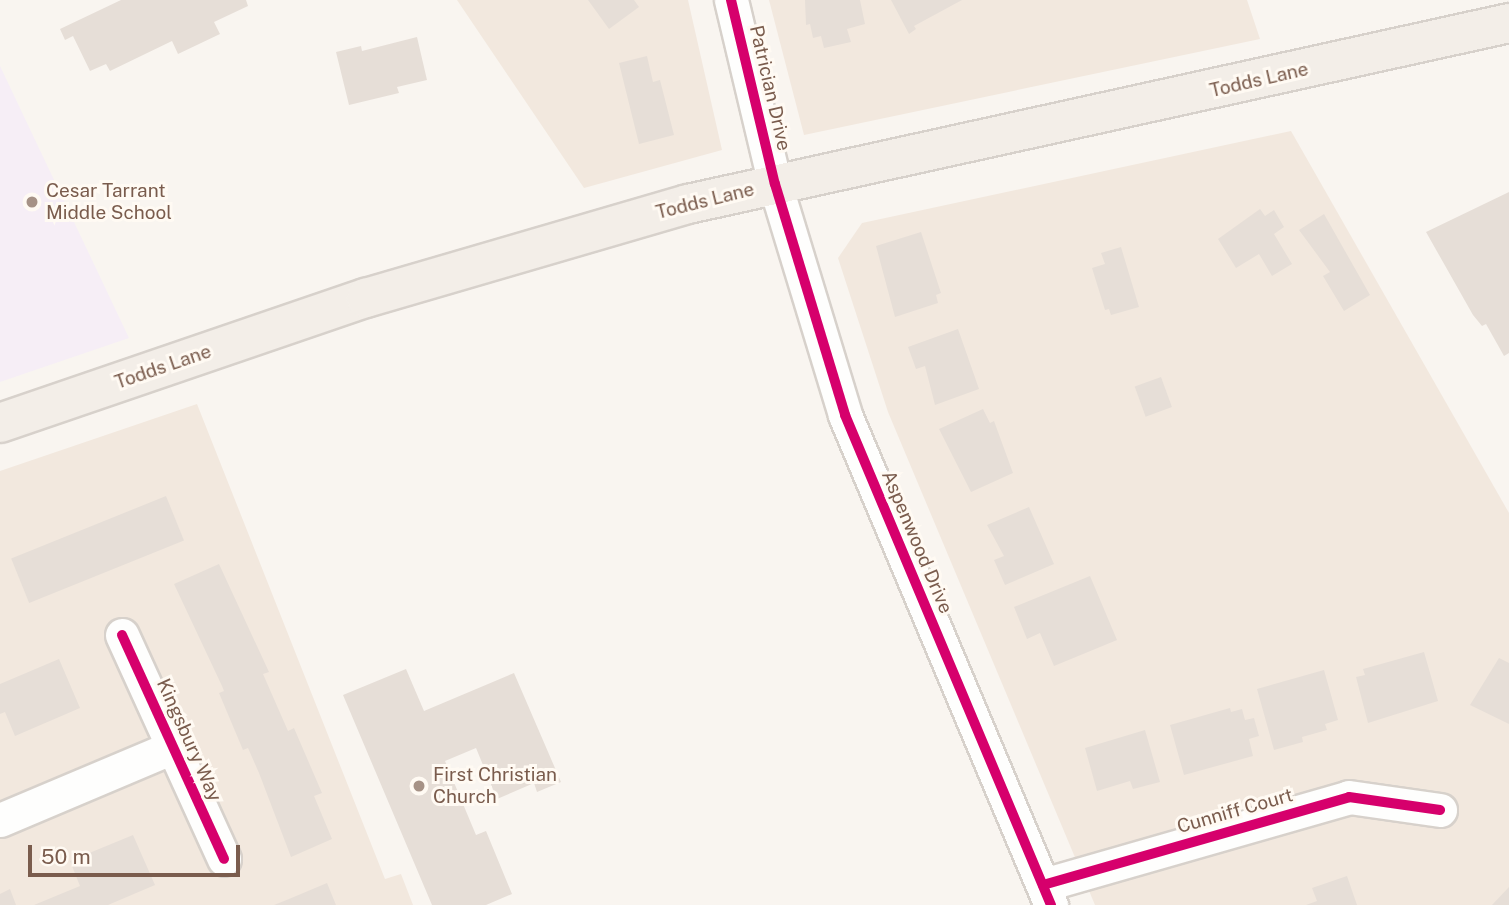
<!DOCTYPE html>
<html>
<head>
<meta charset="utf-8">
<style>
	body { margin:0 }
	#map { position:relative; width:1509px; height:905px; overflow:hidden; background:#f9f5f0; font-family:"Public Sans",sans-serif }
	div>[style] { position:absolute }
	.residential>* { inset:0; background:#f2e8de }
	.education>* { inset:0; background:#f6eef6 }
	.building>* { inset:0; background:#e6ded7; transform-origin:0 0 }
	.roads { filter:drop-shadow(2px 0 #d7d1cb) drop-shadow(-2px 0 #d7d1cb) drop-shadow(0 2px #d7d1cb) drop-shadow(0 -2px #d7d1cb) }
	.minor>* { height:33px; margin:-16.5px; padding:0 16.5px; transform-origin:16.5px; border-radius:16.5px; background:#fefefd }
	.major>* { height:38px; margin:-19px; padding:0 19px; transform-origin:19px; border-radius:19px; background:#f3eee8 }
	.cycleway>* { height:10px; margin:-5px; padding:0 5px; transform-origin:5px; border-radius:5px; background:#d6006c }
	.dots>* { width:19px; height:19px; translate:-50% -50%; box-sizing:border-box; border:4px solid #fffaf3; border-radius:50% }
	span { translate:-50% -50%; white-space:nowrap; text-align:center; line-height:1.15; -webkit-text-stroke:6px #fffaf3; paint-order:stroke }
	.street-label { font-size:19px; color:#7a5c4d }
	.poi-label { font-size:19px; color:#7a5c4d }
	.left { translate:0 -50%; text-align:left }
	.scale { position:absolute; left:28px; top:845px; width:212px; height:32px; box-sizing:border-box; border:4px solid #7a5c4d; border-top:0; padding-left:9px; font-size:21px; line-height:24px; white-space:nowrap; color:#7a5c4d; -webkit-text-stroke:5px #fffaf3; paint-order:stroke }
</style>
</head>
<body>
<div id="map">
	<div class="residential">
		<div style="clip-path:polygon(457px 0,688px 0,722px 150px,584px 188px)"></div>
		<div style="clip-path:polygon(769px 0,1247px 0,1260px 39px,804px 135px)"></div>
		<div style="clip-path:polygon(1291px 131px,1509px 513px,1509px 905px,1095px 905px,888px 412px,838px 258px,862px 223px)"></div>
		<div style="clip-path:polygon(197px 404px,385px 879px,401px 874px,413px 905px,0 905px,0 471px)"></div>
	</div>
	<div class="education">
		<div style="clip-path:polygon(0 66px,129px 338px,0 382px)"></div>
	</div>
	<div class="building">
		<div style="clip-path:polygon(121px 0,246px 0,248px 6px,214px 22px,220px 34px,178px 54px,172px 41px,110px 71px,106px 64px,90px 71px,73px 36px,65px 40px,60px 29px)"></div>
		<div style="clip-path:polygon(588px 0,634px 0,639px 7px,609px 29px)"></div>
		<div style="clip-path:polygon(805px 0,860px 0,865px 24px,847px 29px,851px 42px,824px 48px,821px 36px,813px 38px,810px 24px,806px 25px)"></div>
		<div style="clip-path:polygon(891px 0,962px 0,914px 26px,916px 29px,909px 34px)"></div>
		<div style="clip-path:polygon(417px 37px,427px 80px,397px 87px,399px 93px,349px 105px,336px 52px,361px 46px,362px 51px)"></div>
		<div style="clip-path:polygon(647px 56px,653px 82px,660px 80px,674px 135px,639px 144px,619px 63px)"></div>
		<div style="clip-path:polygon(1509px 192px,1509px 353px,1504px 356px,1486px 324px,1482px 326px,1473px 315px,1426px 232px)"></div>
		<div style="clip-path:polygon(1260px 209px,1265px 216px,1274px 210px,1284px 227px,1274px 234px,1292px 264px,1272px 276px,1259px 254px,1236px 268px,1218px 239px)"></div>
		<div style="clip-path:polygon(1324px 214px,1370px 295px,1344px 311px,1323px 276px,1330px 272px,1299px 230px)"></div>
		<div style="clip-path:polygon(921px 232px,941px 293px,936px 295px,938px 303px,895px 317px,876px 246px)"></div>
		<div style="clip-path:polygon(1121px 247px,1139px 307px,1111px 315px,1109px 309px,1105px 310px,1092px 268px,1105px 264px,1101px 253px)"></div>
		<div style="clip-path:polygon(958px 329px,979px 389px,935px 405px,925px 366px,916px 369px,908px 347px)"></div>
		<div style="left:1161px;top:377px;width:32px;height:28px;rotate:70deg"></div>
		<div style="clip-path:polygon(983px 409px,990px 423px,994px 421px,1013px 473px,971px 492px,939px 429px)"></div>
		<div style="left:166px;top:496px;width:48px;height:167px;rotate:68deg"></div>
		<div style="clip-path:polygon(1029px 507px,1054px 564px,1005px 585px,994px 560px,1004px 556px,987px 525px)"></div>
		<div style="clip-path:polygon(219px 564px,269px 672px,263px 674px,288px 731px,294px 728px,322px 793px,314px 796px,332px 839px,291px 857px,259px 773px,248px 748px,243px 750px,219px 693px,224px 691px,222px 686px,174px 584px)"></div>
		<div style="clip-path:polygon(1090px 576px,1117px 640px,1054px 666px,1040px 633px,1027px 639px,1014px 607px)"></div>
		<div style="clip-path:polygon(1424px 652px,1438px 701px,1368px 723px,1356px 677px,1365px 675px,1363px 669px)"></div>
		<div style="clip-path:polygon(1499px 658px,1509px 663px,1509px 724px,1470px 705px)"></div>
		<div style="clip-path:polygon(59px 659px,80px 708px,15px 736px,5px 712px,0 714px,0 684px)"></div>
		<div style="clip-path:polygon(406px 669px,424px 711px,514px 673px,561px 782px,537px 792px,534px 783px,497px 799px,476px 748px,445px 761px,476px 835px,486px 831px,512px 894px,486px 905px,432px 905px,343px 695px)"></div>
		<div style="clip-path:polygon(1324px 670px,1338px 720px,1325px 724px,1327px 730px,1302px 737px,1303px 742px,1274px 750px,1257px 689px)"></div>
		<div style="clip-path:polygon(1230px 708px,1231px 712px,1242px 709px,1245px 720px,1254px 718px,1259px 736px,1249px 739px,1253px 756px,1184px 775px,1170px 725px)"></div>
		<div style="clip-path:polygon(1145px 730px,1160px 782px,1133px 789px,1130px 781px,1097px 791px,1085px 748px)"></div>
		<div style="clip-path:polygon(133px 835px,155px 885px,108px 905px,34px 905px,80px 886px,70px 861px)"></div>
		<div style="clip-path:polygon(1347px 876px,1357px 905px,1306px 905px,1317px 901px,1312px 888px)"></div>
		<div style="clip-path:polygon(327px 883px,336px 905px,274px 905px,289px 899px)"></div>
		<div style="clip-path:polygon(1509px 887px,1509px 905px,1492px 905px)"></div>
		<div style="clip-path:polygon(10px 889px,16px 905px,0 905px,0 894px)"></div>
	</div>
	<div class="roads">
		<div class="minor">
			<div style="left:731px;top:0;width:189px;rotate:76.6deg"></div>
			<div style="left:775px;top:184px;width:241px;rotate:73.1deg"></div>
			<div style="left:845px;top:415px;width:532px;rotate:67.2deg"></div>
			<div style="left:122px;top:635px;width:246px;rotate:65.5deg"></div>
			<div style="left:0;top:820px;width:188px;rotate:-22.9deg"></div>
			<div style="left:1043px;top:885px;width:318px;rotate:-16deg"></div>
			<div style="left:1349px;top:797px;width:92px;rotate:8.1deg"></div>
		</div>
		<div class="major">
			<div style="left:0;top:423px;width:387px;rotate:-18.9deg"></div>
			<div style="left:366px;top:298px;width:335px;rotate:-16.3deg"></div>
			<div style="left:688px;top:204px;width:841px;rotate:-12.43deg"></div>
		</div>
	</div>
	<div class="cycleway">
		<div style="left:731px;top:0;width:189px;rotate:76.6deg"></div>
		<div style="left:775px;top:184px;width:241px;rotate:73.1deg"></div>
		<div style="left:845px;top:415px;width:532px;rotate:67.2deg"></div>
		<div style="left:122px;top:635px;width:246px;rotate:65.5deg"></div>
		<div style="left:1043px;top:885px;width:318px;rotate:-16deg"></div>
		<div style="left:1349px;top:797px;width:92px;rotate:8.1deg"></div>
	</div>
	<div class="dots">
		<div style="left:32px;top:202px;background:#a69286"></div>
		<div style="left:419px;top:786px;background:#a69286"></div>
	</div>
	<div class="street-label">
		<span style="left:1259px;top:80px;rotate:-13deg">Todds Lane</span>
		<span style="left:770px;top:88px;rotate:77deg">Patrician Drive</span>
		<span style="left:705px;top:201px;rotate:-14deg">Todds Lane</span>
		<span style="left:163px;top:367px;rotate:-19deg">Todds Lane</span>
		<span style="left:917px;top:542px;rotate:67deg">Aspenwood Drive</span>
		<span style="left:189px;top:740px;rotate:66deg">Kingsbury Way</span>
		<span style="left:1235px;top:811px;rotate:-16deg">Cunniff Court</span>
	</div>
	<div class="poi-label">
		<span class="left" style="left:46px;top:202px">Cesar Tarrant<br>Middle School</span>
		<span class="left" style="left:433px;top:786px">First Christian<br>Church</span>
	</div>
	<div class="scale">50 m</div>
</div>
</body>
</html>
